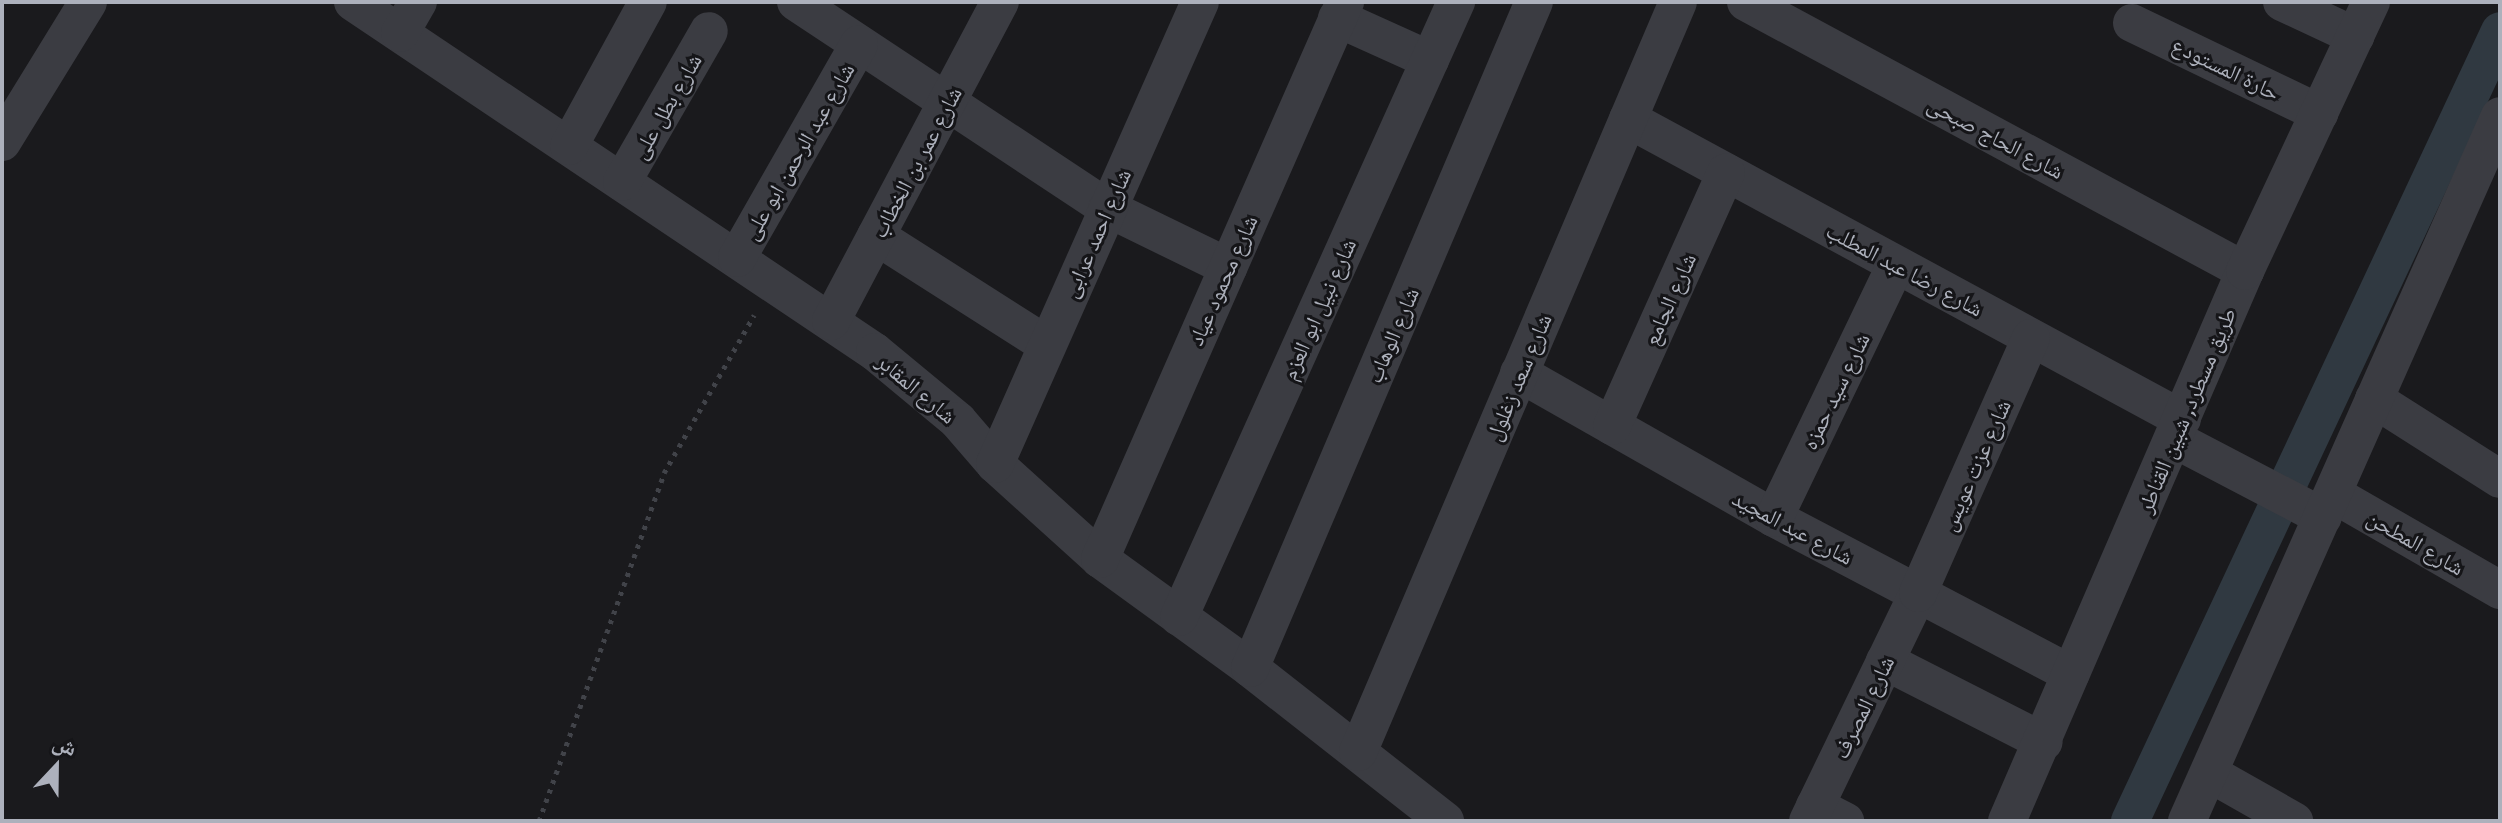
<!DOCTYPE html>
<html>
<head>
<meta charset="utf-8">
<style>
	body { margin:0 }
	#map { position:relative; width:2502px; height:823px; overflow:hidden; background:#1a1a1d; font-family:"Golos Text","Noto Naskh Arabic",sans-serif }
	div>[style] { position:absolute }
	.canal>* { height:38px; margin:-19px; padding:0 19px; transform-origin:19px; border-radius:19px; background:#303941 }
	.path>* { height:5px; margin-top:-2.5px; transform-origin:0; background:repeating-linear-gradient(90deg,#414349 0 4px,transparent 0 10px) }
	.street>* { height:38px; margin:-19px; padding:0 19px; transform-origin:19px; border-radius:19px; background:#3b3c42 }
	span { translate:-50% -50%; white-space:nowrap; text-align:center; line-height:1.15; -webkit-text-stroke:6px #151518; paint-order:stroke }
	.street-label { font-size:22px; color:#adb1bc }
	.frame { position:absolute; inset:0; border:4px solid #adb1bc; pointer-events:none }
	.north { position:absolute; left:16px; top:727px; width:80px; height:80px; -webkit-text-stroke:6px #151518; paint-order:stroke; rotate:22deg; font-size:22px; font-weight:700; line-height:32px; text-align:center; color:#adb1bc }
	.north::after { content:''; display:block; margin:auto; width:28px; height:36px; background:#adb1bc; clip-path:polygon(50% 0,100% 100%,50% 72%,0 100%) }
</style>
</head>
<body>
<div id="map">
	<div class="canal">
		<div style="left:2130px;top:821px;width:872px;rotate:-64.9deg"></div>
	</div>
	<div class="path">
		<div style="left:539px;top:821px;width:370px;rotate:-70.2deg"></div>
		<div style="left:664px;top:473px;width:182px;rotate:-60.3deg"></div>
	</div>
	<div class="street">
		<div style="left:353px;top:2px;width:628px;rotate:33.84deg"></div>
		<div style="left:875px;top:352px;width:108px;rotate:39.7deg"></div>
		<div style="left:958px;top:421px;width:57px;rotate:49.3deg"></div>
		<div style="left:995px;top:464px;width:142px;rotate:42.1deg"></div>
		<div style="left:1100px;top:559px;width:185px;rotate:36deg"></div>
		<div style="left:1250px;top:668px;width:248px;rotate:38.1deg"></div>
		<div style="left:796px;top:2px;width:373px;rotate:33.5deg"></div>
		<div style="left:1107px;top:208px;width:135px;rotate:26deg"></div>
		<div style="left:1746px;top:2px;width:567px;rotate:28.33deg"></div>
		<div style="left:2282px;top:2px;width:81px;rotate:25deg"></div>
		<div style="left:1337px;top:18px;width:102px;rotate:24.3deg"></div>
		<div style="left:2132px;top:23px;width:208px;rotate:25.7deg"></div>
		<div style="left:400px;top:33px;width:36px;rotate:-60deg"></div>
		<div style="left:1628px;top:119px;width:630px;rotate:28.44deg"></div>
		<div style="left:2px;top:142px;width:164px;rotate:-58.4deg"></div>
		<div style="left:569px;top:146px;width:164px;rotate:-61.3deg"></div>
		<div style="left:622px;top:182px;width:174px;rotate:-60.1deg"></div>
		<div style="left:876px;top:236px;width:203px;rotate:32.5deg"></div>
		<div style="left:737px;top:258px;width:246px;rotate:-60.3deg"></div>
		<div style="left:831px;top:321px;width:361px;rotate:-62.1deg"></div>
		<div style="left:1519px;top:373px;width:293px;rotate:29.6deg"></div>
		<div style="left:1774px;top:518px;width:335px;rotate:27.7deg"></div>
		<div style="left:2374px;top:399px;width:149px;rotate:32.4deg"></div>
		<div style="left:1612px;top:426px;width:278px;rotate:-65.8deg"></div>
		<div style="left:2174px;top:439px;width:168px;rotate:27.6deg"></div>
		<div style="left:995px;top:464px;width:505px;rotate:-66.07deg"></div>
		<div style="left:2333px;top:494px;width:193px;rotate:29.9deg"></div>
		<div style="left:1774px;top:518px;width:281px;rotate:-64.3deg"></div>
		<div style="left:1100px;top:559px;width:609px;rotate:-66.26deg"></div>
		<div style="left:1179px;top:617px;width:675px;rotate:-65.75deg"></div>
		<div style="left:1885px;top:661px;width:178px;rotate:27deg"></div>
		<div style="left:1250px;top:668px;width:724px;rotate:-66.91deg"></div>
		<div style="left:1358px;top:752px;width:815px;rotate:-66.89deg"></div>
		<div style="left:2209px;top:773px;width:98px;rotate:29.5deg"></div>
		<div style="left:1815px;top:806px;width:34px;rotate:27deg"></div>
		<div style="left:1808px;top:821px;width:253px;rotate:-64.2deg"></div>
		<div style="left:1918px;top:593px;width:279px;rotate:-66.1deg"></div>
		<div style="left:2007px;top:821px;width:599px;rotate:-66.6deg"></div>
		<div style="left:2245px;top:271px;width:297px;rotate:-64.9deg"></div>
		<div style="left:2187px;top:821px;width:771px;rotate:-66.06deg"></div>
	</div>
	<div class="street-label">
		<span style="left:2226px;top:68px;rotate:26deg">حارة المستودع</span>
		<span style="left:666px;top:106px;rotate:-60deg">شارع بطل على</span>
		<span style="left:1996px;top:137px;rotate:28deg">شارع الحاج صبحى</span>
		<span style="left:798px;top:151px;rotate:-60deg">شارع عبد الرحمن ابو على</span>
		<span style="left:916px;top:162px;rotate:-62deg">شارع عمر بن الخطاب</span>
		<span style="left:1096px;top:233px;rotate:-66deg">شارع احمد عرابى</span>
		<span style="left:1905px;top:269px;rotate:28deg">شارع رضا عبد المطلب</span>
		<span style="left:1222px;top:280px;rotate:-66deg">شارع محمود عياد</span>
		<span style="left:1669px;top:299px;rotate:-66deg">شارع الجامع</span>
		<span style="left:1318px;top:309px;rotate:-66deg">شارع نبيل ابو العزم</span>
		<span style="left:1392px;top:335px;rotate:-67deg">شارع الوهاب</span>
		<span style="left:1518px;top:377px;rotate:-67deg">شارع سعد زغلول</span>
		<span style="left:917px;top:388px;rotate:40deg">شارع المقابر</span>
		<span style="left:1835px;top:391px;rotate:-64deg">شارع سيد حمزه</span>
		<span style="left:2186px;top:410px;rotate:-67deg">طريق مسطرد, شبين القناطر</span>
		<span style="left:1975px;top:465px;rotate:-66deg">شارع عزت عويس</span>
		<span style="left:1793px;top:527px;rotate:28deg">شارع عبد المجيد</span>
		<span style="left:2416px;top:542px;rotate:30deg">شارع المطحن</span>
		<span style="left:1863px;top:707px;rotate:-64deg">شارع المصرف</span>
	</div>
	<div class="frame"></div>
	<div class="north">ش</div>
</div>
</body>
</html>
